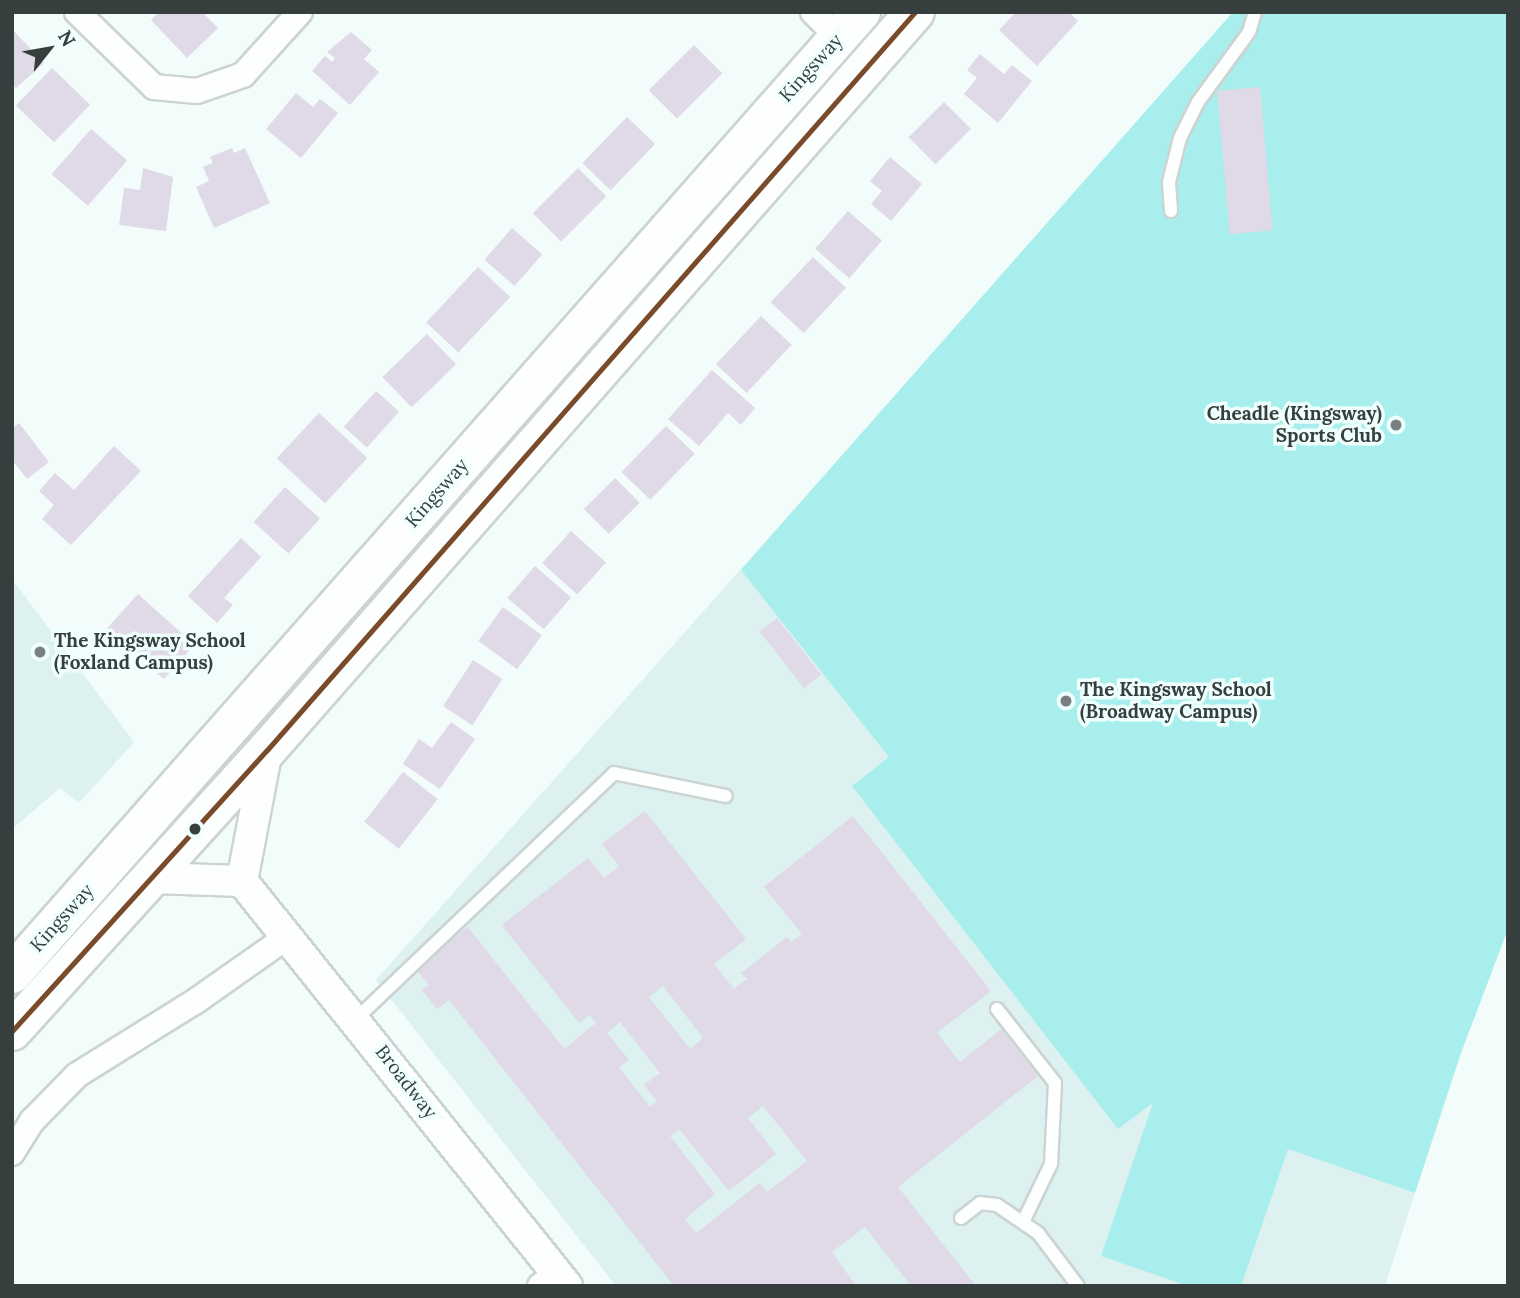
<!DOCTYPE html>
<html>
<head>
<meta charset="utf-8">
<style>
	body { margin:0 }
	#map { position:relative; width:1520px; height:1298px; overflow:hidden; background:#f2fcfa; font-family:Lora,serif }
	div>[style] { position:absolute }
	.built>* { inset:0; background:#dcf1f0 }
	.green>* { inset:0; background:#a7eeec }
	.building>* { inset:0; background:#e0d9e7; transform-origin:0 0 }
	.roads { filter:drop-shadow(2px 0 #ccd4d3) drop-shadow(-2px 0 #ccd4d3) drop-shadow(0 2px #ccd4d3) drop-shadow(0 -2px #ccd4d3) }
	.service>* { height:12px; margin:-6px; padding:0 6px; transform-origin:6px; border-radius:6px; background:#fdfffe }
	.minor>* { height:24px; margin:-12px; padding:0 12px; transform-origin:12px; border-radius:12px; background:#fdfffe }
	.tertiary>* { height:30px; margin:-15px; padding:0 15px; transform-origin:15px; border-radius:15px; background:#fdfffe }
	.trunk>* { height:38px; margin:-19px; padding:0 19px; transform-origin:19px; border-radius:19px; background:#fdfffe }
	.bus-1>* { height:5px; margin:-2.5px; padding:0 2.5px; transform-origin:2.5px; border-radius:2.5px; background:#7a4b2a }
	.dots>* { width:19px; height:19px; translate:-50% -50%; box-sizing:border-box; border:4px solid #effffe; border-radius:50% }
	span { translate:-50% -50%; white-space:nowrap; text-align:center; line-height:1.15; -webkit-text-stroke:7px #effffe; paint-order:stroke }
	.street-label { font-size:19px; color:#363e3e }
	.poi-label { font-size:19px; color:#363e3e; font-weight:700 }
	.right { translate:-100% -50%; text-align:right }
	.left { translate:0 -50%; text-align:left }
	.frame { position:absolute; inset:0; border:14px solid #363e3e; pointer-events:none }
	.north { position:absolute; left:14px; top:14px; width:70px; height:70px; -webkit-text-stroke:5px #effffe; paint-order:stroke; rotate:59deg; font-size:19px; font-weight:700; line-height:28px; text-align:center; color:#363e3e }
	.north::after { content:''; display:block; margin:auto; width:24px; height:32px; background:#363e3e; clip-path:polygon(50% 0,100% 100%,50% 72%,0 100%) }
</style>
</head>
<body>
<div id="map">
	<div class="built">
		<div style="clip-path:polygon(1080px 187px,1508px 929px,1460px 1053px,1385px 1286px,616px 1286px,376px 980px)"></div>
		<div style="clip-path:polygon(12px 579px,134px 742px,79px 803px,60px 788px,12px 829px)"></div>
	</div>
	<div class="green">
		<div style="clip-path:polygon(1233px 12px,1508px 12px,1508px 929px,1461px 1053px,1415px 1193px,1288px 1149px,1241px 1286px,1188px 1286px,1101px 1256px,1153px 1103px,1118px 1129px,852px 786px,889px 757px,741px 570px)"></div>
	</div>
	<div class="building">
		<div style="clip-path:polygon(159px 12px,202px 12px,218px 28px,187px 58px,151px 20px)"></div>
		<div style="clip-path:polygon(1016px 12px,1069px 12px,1078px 21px,1037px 66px,999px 30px)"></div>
		<div style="clip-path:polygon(12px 29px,44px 63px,16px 88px,12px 84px)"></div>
		<div style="clip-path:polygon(351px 32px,372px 50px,364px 59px,379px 72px,350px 105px,312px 71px,325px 56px,332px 62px,335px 58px,327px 52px)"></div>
		<div style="left:694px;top:45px;width:40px;height:64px;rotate:45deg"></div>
		<div style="clip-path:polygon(980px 54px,1004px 74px,1012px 65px,1032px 81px,998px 123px,964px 94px,977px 78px,967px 70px)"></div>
		<div style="left:52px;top:68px;width:53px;height:52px;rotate:44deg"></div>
		<div style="left:1260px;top:87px;width:144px;height:43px;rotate:85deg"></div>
		<div style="clip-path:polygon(296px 93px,313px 107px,320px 99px,338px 113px,301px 158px,266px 129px)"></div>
		<div style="left:944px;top:102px;width:38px;height:50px;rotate:45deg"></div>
		<div style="left:627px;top:117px;width:39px;height:64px;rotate:44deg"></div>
		<div style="left:91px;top:129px;width:48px;height:60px;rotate:41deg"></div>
		<div style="clip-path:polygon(232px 148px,234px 153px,245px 148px,270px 203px,214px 228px,196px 187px,209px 181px,203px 167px,213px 163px,210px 157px)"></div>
		<div style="clip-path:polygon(890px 157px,922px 184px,891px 221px,871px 204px,882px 191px,870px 181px)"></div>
		<div style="clip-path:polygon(143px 168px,173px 177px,166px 231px,119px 225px,124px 188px,140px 190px)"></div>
		<div style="left:578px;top:168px;width:40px;height:64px;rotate:45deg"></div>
		<div style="left:848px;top:211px;width:45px;height:50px;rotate:41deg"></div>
		<div style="left:512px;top:228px;width:40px;height:42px;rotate:41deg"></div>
		<div style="left:813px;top:257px;width:45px;height:62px;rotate:43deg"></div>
		<div style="left:478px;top:267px;width:44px;height:76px;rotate:43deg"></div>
		<div style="left:761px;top:316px;width:42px;height:66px;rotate:43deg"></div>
		<div style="left:427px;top:334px;width:42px;height:62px;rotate:46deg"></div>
		<div style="clip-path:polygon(712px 370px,755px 408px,741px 425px,728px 413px,699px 446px,668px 419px)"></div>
		<div style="left:376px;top:391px;width:31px;height:48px;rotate:42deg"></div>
		<div style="left:319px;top:413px;width:66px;height:62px;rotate:43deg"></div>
		<div style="clip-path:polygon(19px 423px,49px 462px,27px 479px,12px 460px,12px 429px)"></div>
		<div style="left:666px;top:426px;width:40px;height:64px;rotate:44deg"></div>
		<div style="clip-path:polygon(114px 446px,141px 471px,71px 545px,42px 519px,54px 505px,39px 491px,55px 473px,74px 490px)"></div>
		<div style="left:615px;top:478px;width:35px;height:44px;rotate:45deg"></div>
		<div style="left:285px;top:487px;width:47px;height:47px;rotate:42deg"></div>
		<div style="left:571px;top:531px;width:47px;height:43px;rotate:42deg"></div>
		<div style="clip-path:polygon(241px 538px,261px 557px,224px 598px,233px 605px,217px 623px,188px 596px)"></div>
		<div style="left:535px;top:566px;width:48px;height:42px;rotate:41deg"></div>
		<div style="left:138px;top:594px;width:76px;height:46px;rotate:42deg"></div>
		<div style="left:503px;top:607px;width:48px;height:42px;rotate:36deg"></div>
		<div style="left:777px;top:618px;width:72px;height:22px;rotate:52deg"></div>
		<div style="left:473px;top:660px;width:35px;height:55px;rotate:33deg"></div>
		<div style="clip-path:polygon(451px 722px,475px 739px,440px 789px,403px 764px,419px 739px,432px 748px)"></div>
		<div style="left:403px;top:772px;width:44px;height:63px;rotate:38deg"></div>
		<div style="clip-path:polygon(evenodd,645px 811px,746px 939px,714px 964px,734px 989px,747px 979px,741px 973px,787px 937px,791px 942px,802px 934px,764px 887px,853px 816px,991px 991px,937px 1033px,960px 1062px,1001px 1029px,1038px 1076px,898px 1187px,976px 1286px,911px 1286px,865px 1227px,832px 1252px,856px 1286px,674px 1286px,449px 1000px,437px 1009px,422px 990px,429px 985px,415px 968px,468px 927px,564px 1049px,596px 1023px,590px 1015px,579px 1023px,502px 925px,588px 858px,604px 878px,619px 866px,602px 844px,645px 811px,663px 986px,703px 1038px,690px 1049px,649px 997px,663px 986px,645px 811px,620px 1022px,660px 1073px,644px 1085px,657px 1101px,650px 1107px,619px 1067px,629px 1060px,607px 1033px,620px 1022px,645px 811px,763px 1106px,807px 1161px,767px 1192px,760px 1183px,696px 1233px,685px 1219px,715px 1194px,670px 1136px,679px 1129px,729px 1191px,776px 1154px,748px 1118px,763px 1106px)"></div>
	</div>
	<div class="roads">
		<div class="service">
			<div style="left:1171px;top:211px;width:29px;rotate:-94deg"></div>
			<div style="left:1169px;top:182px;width:45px;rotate:-76deg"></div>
			<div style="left:1180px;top:138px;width:40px;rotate:-63.4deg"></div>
			<div style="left:1198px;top:102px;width:87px;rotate:-53.9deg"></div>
			<div style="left:1249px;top:32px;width:21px;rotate:-73deg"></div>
			<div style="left:997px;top:1009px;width:94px;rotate:51.9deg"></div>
			<div style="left:1055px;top:1083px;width:81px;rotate:92.8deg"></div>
			<div style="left:1051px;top:1164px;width:64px;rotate:115.8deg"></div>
			<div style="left:356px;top:1019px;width:356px;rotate:-43.6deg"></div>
			<div style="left:614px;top:773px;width:114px;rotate:11.6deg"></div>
			<div style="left:961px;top:1218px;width:24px;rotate:-38deg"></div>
			<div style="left:980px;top:1203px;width:17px;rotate:7deg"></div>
			<div style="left:997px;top:1205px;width:50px;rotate:34.3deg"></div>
			<div style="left:1038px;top:1233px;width:66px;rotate:53deg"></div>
		</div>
		<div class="minor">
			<div style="left:77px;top:12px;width:107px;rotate:44.2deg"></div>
			<div style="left:154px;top:87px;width:43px;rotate:5.3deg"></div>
			<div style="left:197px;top:91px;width:49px;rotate:-19.2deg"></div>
			<div style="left:243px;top:75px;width:85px;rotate:-47.9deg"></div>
			<div style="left:813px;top:12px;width:35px;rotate:45deg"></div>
			<div style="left:12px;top:1153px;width:39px;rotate:-58deg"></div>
			<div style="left:33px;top:1120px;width:63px;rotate:-45.6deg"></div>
			<div style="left:77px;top:1075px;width:140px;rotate:-31.9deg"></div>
			<div style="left:196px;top:1001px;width:113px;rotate:-35.2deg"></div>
			<div style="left:540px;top:1286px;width:22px;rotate:-36deg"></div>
		</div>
		<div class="tertiary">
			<div style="left:267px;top:750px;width:133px;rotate:100.8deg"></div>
			<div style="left:242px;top:881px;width:519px;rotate:51.25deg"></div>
			<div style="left:152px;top:878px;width:90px;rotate:1.9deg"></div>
		</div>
		<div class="trunk">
			<div style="left:12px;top:974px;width:1283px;rotate:-48.57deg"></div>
			<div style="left:12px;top:1031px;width:379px;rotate:-47.8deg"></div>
			<div style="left:267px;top:750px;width:982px;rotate:-48.72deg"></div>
		</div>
	</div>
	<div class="bus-1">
		<div style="left:12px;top:1031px;width:379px;rotate:-47.8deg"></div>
		<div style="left:267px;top:750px;width:982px;rotate:-48.72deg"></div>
	</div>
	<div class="dots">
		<div style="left:1396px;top:425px;background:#788080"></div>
		<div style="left:40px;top:652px;background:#788080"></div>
		<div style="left:1066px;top:701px;background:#788080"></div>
		<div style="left:195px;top:829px;background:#363e3e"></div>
	</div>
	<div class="street-label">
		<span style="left:811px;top:68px;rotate:-48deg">Kingsway</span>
		<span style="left:437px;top:493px;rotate:-49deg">Kingsway</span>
		<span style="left:62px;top:918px;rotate:-48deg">Kingsway</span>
		<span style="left:406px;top:1082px;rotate:52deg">Broadway</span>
	</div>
	<div class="poi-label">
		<span class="right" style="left:1382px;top:425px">Cheadle (Kingsway)<br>Sports Club</span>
		<span class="left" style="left:54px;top:652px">The Kingsway School<br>(Foxland Campus)</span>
		<span class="left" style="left:1080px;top:701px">The Kingsway School<br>(Broadway Campus)</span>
	</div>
	<div class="frame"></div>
	<div class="north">N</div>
</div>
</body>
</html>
